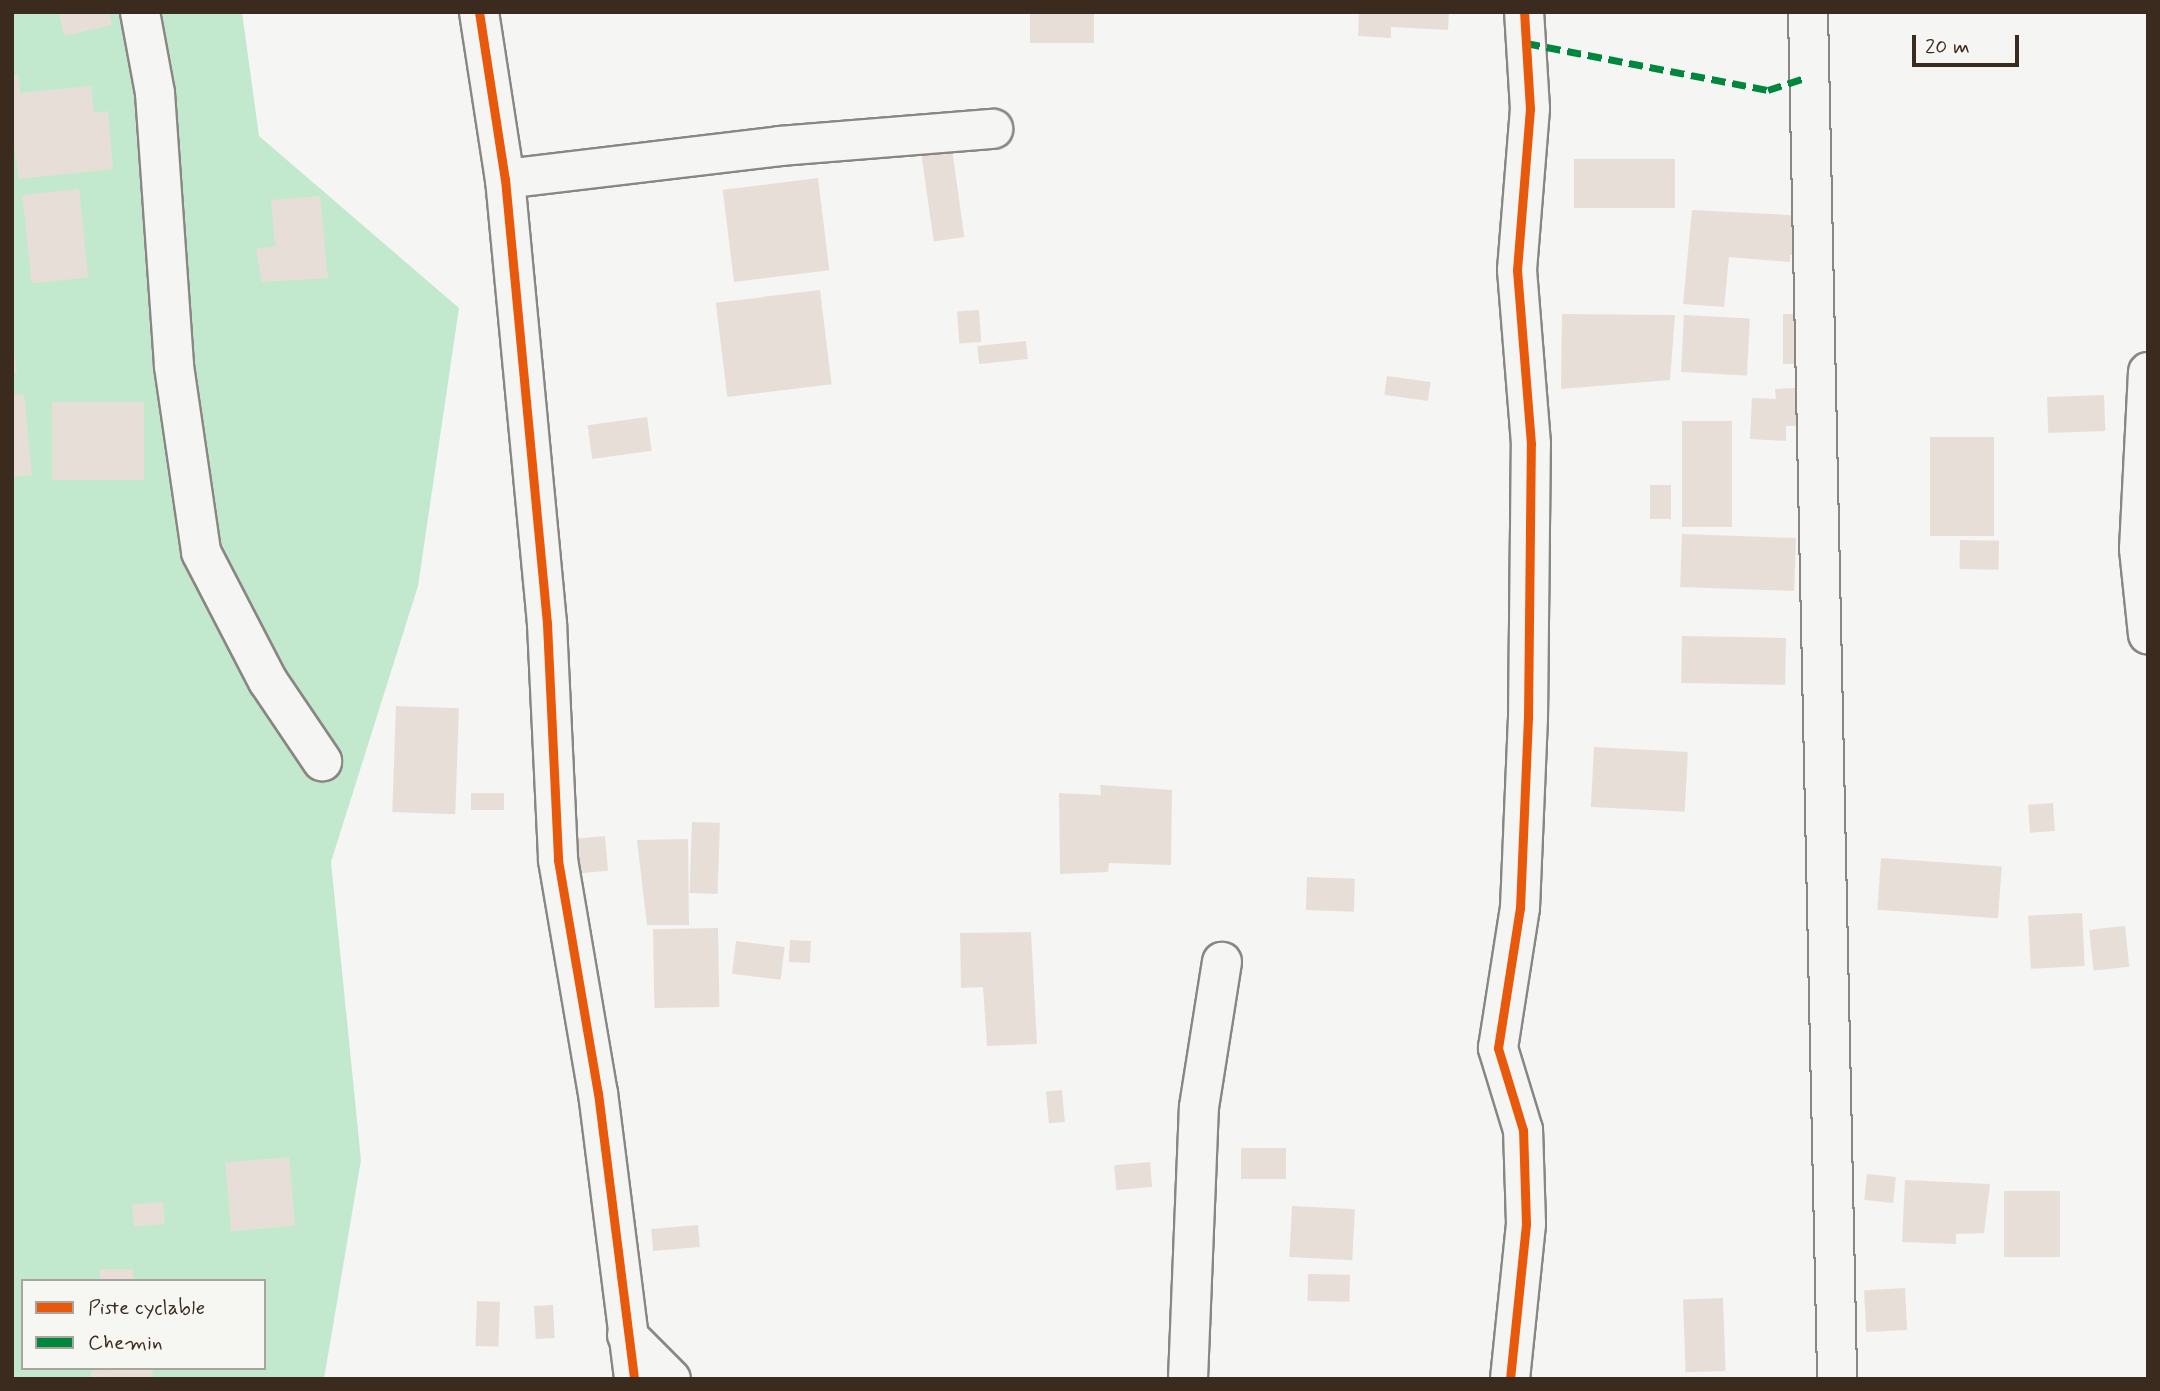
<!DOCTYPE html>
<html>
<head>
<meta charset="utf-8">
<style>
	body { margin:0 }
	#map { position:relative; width:2160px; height:1391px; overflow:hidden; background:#f5f5f3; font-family:Mynerve,sans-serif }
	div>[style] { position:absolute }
	.green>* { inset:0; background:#c2e9cd }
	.building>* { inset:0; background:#e8ded8; transform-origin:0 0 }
	.roads { filter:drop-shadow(2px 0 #8a8683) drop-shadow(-2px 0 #8a8683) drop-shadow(0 2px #8a8683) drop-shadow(0 -2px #8a8683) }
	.minor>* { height:38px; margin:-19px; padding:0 19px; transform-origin:19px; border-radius:19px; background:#f5f5f3 }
	.quiet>* { height:7px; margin-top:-3.5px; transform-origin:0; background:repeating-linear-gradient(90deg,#00873e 0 14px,transparent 0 21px) }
	.cycleway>* { height:9px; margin:-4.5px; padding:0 4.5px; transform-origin:4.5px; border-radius:4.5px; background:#e8590c }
	span { translate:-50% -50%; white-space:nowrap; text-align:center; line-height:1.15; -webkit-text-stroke:5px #f6f6f2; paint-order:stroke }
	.frame { position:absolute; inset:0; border:14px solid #3b2a1e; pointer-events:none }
	.legend { position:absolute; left:21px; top:1279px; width:245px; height:91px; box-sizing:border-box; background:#f6f6f2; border:2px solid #aba49d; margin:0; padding:9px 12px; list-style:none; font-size:21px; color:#3b2a1e }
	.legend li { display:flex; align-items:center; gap:14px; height:35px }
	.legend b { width:35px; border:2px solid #aba49d }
	.scale { position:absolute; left:1912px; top:35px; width:107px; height:32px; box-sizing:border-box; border:4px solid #3b2a1e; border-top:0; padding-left:9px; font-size:21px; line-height:24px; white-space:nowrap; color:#3b2a1e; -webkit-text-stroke:5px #f6f6f2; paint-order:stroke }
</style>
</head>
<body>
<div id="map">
	<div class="green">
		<div style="clip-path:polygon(evenodd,12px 12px,242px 12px,259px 136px,459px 308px,418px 586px,331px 862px,361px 1160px,324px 1379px,12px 1379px,12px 12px,23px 1281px,264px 1281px,264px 1368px,23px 1368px,23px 1281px)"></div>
	</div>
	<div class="building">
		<div style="clip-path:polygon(59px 12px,109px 12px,112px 25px,64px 36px)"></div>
		<div style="left:1030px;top:12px;width:64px;height:31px"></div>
		<div style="clip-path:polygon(1359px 12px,1449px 12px,1448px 30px,1391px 27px,1391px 38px,1358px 36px)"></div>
		<div style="clip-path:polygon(18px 74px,20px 93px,91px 86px,94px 113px,108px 111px,113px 169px,19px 179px,12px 131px,12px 75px)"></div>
		<div style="left:951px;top:142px;width:96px;height:31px;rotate:82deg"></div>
		<div style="left:1574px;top:159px;width:101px;height:49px"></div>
		<div style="left:818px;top:178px;width:93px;height:96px;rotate:83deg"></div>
		<div style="left:79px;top:189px;width:89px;height:57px;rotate:84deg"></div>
		<div style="clip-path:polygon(320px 196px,328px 278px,262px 282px,256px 249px,275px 246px,271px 200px)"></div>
		<div style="clip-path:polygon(1692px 210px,1809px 216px,1811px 254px,1790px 255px,1790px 262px,1729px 257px,1724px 307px,1683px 304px)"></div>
		<div style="left:820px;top:290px;width:95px;height:105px;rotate:83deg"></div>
		<div style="left:979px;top:310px;width:32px;height:22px;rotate:86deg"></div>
		<div style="clip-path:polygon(1562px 314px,1675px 315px,1670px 380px,1561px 389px)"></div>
		<div style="left:1783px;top:314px;width:31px;height:50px"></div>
		<div style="left:1684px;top:315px;width:66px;height:57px;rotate:3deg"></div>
		<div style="clip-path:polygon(12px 339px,17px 374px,12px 374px)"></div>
		<div style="left:1026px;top:341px;width:18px;height:49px;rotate:84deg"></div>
		<div style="left:1387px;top:376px;width:44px;height:19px;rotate:8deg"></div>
		<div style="clip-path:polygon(1816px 387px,1818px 425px,1786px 426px,1786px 441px,1750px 439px,1752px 398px,1776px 399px,1775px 389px)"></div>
		<div style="clip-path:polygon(24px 394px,32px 475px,12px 477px,12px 395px)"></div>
		<div style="left:2104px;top:395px;width:36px;height:57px;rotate:88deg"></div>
		<div style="left:52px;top:402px;width:92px;height:78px"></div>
		<div style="left:647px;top:417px;width:34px;height:60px;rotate:82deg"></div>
		<div style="left:1682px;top:421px;width:50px;height:106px"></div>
		<div style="left:1930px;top:437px;width:64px;height:99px"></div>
		<div style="left:1650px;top:485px;width:21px;height:34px"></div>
		<div style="left:1682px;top:534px;width:114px;height:53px;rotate:2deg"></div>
		<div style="left:1960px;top:540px;width:39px;height:29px;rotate:1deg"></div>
		<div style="left:1682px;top:636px;width:104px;height:47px;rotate:1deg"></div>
		<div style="left:396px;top:706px;width:63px;height:106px;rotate:2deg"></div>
		<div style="left:1594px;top:747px;width:94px;height:60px;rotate:3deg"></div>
		<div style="clip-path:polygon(1100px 785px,1172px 790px,1171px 865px,1109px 863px,1108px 872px,1060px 874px,1059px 793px,1101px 795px)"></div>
		<div style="left:504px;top:793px;width:17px;height:33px;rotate:90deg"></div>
		<div style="left:2053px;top:803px;width:28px;height:25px;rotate:86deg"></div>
		<div style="left:692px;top:822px;width:28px;height:71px;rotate:2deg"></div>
		<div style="left:605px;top:836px;width:35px;height:34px;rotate:85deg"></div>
		<div style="clip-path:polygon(688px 839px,689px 925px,647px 925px,637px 840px)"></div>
		<div style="left:1881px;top:858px;width:121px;height:52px;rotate:4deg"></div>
		<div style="left:1307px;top:877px;width:48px;height:33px;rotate:2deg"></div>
		<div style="left:2082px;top:913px;width:53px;height:54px;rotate:87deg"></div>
		<div style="left:2125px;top:926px;width:41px;height:36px;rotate:84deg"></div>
		<div style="left:718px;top:928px;width:79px;height:65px;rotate:89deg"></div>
		<div style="clip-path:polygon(1031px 932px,1037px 1044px,987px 1046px,983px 987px,961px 988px,960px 933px)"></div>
		<div style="left:790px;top:940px;width:21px;height:22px;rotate:3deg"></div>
		<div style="left:736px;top:941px;width:49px;height:33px;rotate:7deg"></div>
		<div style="left:1062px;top:1090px;width:32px;height:16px;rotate:85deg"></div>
		<div style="left:1286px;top:1148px;width:31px;height:45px;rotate:90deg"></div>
		<div style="left:289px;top:1157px;width:69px;height:64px;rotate:85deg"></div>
		<div style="left:1150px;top:1162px;width:25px;height:36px;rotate:85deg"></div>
		<div style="left:1867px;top:1174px;width:29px;height:26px;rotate:6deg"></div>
		<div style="clip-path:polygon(1905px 1180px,1990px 1184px,1984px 1233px,1956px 1234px,1956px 1244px,1902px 1242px)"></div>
		<div style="left:2004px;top:1191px;width:56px;height:66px"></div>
		<div style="left:163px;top:1202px;width:22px;height:31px;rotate:85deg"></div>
		<div style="left:1292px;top:1206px;width:63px;height:51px;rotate:3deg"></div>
		<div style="left:698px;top:1225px;width:22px;height:47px;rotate:85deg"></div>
		<div style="left:100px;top:1269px;width:33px;height:12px"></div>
		<div style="left:1308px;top:1274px;width:42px;height:27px;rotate:1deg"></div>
		<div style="left:1905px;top:1288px;width:42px;height:41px;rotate:87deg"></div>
		<div style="left:1723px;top:1298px;width:73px;height:40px;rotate:88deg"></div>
		<div style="left:477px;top:1301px;width:23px;height:45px;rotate:2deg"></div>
		<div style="left:553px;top:1305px;width:33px;height:19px;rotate:87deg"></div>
		<div style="clip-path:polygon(152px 1368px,153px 1379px,91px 1379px,91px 1371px)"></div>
	</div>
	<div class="roads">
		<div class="minor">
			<div style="left:140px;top:12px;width:82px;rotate:79.5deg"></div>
			<div style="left:155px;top:93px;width:274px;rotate:86deg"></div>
			<div style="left:174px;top:366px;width:188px;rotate:81.7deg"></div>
			<div style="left:201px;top:552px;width:145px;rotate:62.6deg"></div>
			<div style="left:268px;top:681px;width:97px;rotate:56deg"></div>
			<div style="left:479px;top:12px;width:169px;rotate:81.2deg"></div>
			<div style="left:505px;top:179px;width:447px;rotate:84.6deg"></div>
			<div style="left:547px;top:624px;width:236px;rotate:87.3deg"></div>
			<div style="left:558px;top:860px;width:236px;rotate:80.3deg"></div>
			<div style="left:598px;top:1093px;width:288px;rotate:82.8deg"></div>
			<div style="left:1808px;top:12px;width:1367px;rotate:88.78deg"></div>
			<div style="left:505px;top:179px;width:277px;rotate:-6.8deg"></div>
			<div style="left:780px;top:146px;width:214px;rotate:-4.6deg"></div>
			<div style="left:2148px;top:372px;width:177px;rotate:92.9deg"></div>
			<div style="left:2139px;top:549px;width:86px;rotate:84deg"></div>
			<div style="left:627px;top:1335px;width:62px;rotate:45deg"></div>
			<div style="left:1188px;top:1379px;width:272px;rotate:-87.7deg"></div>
			<div style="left:1199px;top:1107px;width:147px;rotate:-81deg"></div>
			<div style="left:1510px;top:1379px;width:156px;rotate:-84.1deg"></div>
			<div style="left:1526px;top:1224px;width:94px;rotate:-91.8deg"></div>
			<div style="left:1523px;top:1130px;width:86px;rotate:-107deg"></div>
			<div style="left:1498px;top:1048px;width:142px;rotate:-81.1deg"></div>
			<div style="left:1520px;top:908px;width:190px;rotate:-87.6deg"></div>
			<div style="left:1528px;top:718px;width:274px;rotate:-89.4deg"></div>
			<div style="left:1531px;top:444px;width:175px;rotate:-94.6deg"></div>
			<div style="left:1517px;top:270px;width:162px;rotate:-85.4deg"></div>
			<div style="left:1530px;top:109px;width:97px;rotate:-93.5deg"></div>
		</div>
	</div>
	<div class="quiet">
		<div style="left:1526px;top:43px;width:247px;rotate:11deg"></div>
		<div style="left:1768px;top:90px;width:40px;rotate:-18deg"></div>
	</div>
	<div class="cycleway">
		<div style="left:479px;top:12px;width:169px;rotate:81.2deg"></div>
		<div style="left:505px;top:179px;width:447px;rotate:84.6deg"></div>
		<div style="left:547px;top:624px;width:236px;rotate:87.3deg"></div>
		<div style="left:558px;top:860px;width:236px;rotate:80.3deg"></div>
		<div style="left:598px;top:1093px;width:288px;rotate:82.8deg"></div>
		<div style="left:1510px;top:1379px;width:156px;rotate:-84.1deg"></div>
		<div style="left:1526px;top:1224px;width:94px;rotate:-91.8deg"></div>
		<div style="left:1523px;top:1130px;width:86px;rotate:-107deg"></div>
		<div style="left:1498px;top:1048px;width:142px;rotate:-81.1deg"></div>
		<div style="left:1520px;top:908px;width:190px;rotate:-87.6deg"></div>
		<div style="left:1528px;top:718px;width:274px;rotate:-89.4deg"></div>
		<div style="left:1531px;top:444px;width:175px;rotate:-94.6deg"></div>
		<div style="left:1517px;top:270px;width:162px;rotate:-85.4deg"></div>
		<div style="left:1530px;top:109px;width:97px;rotate:-93.5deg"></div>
	</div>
	<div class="frame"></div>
	<ul class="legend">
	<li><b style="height:9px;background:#e8590c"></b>Piste cyclable</li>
	<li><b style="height:9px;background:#00873e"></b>Chemin</li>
	</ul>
	<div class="scale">20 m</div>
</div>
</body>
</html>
